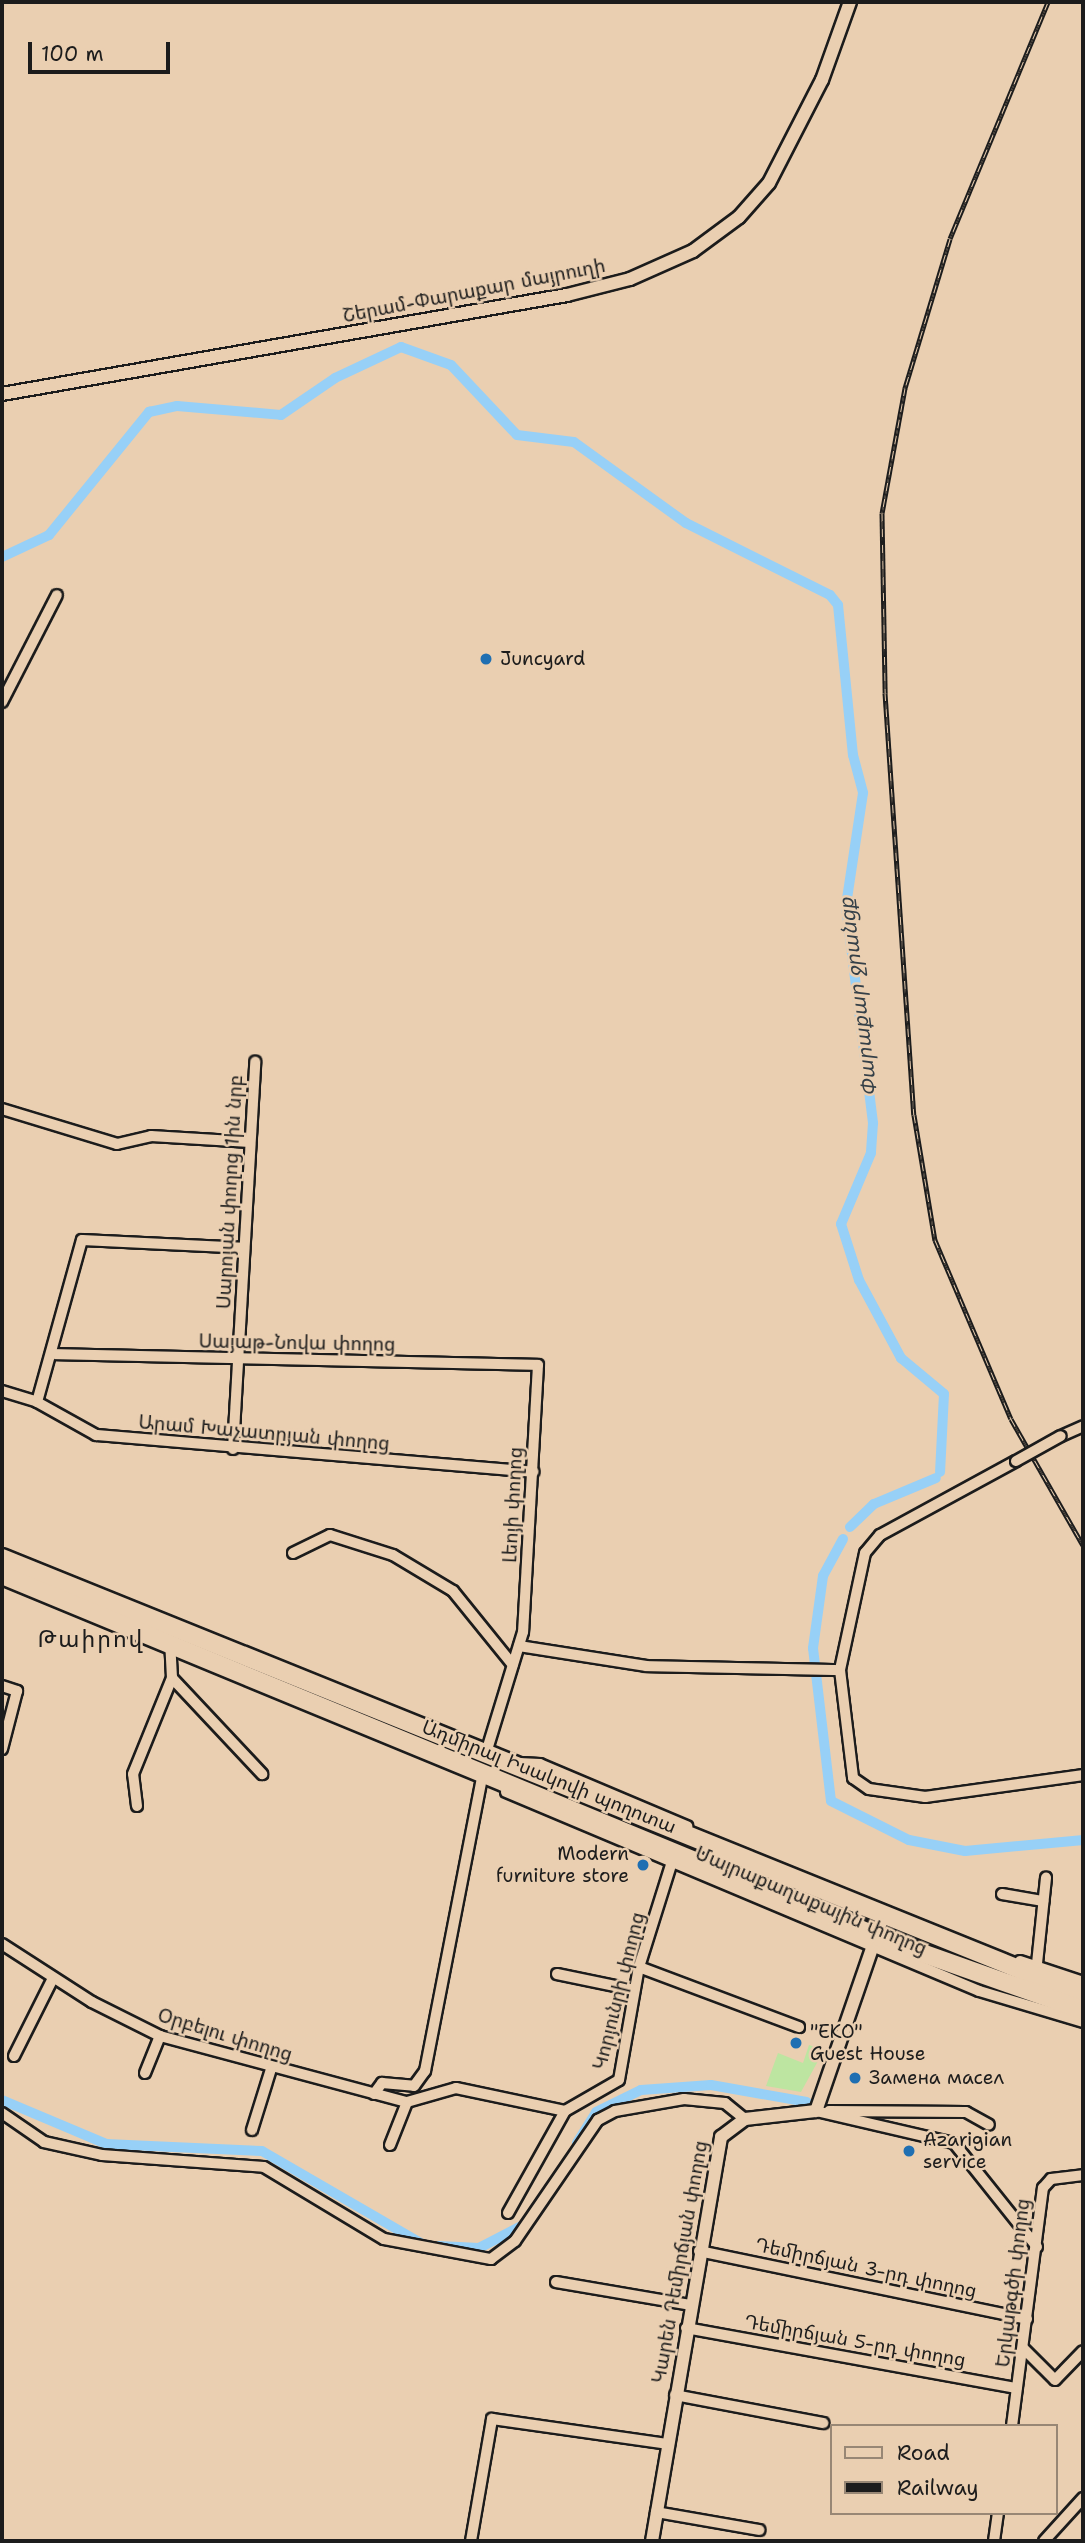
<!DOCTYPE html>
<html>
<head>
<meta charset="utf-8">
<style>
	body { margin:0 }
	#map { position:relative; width:1085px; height:2543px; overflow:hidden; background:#eacfb1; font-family:"Shantell Sans","Noto Sans Armenian",sans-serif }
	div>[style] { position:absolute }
	.green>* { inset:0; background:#bde5a1 }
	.canal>* { height:10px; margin:-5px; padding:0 5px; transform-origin:5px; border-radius:5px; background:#97d0f7 }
	.roads { filter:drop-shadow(2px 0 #1c1c1c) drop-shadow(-2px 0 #1c1c1c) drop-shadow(0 2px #1c1c1c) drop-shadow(0 -2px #1c1c1c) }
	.minor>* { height:10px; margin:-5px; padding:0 5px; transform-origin:5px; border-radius:5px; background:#eacfb1 }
	.tertiary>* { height:12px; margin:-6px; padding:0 6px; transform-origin:6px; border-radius:6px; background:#eacfb1 }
	.trunk>* { height:18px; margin:-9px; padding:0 9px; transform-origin:9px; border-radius:9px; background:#eacfb1 }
	.rail>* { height:5px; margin-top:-2.5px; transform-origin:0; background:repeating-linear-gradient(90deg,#eacfb1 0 8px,#1c1c1c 0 16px); box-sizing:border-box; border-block:2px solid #1c1c1c }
	.bridges { filter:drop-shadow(2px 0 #1c1c1c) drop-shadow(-2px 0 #1c1c1c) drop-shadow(0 2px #1c1c1c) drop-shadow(0 -2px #1c1c1c) }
	.minor-bridge>* { height:10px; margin:-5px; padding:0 5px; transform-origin:5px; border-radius:5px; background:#eacfb1 }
	.dots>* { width:19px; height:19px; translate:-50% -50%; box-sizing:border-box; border:4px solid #eacfb1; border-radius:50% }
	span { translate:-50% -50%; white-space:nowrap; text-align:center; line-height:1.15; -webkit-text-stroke:5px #eacfb1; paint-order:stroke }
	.street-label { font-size:19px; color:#1c1c1c }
	.poi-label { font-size:19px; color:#1c1c1c }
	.left { translate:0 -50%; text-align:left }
	.right { translate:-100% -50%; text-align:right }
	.water-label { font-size:21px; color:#354048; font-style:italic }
	.quarter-label { font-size:23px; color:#1c1c1c; letter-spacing:2px }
	.frame { position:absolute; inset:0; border:4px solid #1c1c1c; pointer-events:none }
	.legend { position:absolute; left:830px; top:2424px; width:228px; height:91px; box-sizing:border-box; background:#eacfb1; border:2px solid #988775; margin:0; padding:9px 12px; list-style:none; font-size:21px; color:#1c1c1c }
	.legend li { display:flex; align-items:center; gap:14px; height:35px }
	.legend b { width:35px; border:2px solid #988775 }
	.scale { position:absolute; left:28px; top:42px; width:142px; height:32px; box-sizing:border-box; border:4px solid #1c1c1c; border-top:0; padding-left:9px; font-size:21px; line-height:24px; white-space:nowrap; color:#1c1c1c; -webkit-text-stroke:5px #eacfb1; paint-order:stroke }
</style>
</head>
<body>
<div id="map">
	<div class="green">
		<div style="clip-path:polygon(809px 2045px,824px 2050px,801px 2092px,766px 2086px,778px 2053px,803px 2063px)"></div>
	</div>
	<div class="canal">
		<div style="left:2px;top:557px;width:52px;rotate:-25.1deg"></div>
		<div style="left:49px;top:535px;width:159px;rotate:-50.9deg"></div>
		<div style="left:149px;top:412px;width:29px;rotate:-12deg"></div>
		<div style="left:177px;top:406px;width:104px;rotate:4.9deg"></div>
		<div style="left:281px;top:415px;width:65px;rotate:-34.4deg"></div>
		<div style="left:335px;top:378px;width:73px;rotate:-25.2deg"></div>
		<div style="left:401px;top:347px;width:53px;rotate:19.8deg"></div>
		<div style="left:451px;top:365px;width:96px;rotate:46.7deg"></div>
		<div style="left:517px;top:435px;width:57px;rotate:7deg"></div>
		<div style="left:574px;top:442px;width:138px;rotate:35.9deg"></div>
		<div style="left:686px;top:523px;width:161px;rotate:26.6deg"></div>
		<div style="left:830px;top:595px;width:13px;rotate:51deg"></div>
		<div style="left:838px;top:605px;width:151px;rotate:84.3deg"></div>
		<div style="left:853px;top:755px;width:39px;rotate:75deg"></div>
		<div style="left:863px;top:793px;width:114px;rotate:98.6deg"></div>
		<div style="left:846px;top:906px;width:219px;rotate:82.9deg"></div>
		<div style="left:873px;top:1123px;width:30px;rotate:94deg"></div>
		<div style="left:871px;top:1153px;width:77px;rotate:112.9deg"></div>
		<div style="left:841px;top:1224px;width:59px;rotate:72.2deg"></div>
		<div style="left:859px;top:1280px;width:89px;rotate:61.7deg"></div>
		<div style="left:901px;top:1358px;width:56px;rotate:39.9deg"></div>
		<div style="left:944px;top:1394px;width:78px;rotate:92.9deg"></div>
		<div style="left:850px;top:1527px;width:33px;rotate:-44deg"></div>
		<div style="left:874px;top:1504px;width:67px;rotate:-22.8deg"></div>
		<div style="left:843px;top:1539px;width:42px;rotate:118.4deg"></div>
		<div style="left:823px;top:1576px;width:73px;rotate:97.9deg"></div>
		<div style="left:813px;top:1648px;width:154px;rotate:83.3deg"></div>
		<div style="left:831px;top:1801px;width:87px;rotate:26.6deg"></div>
		<div style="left:909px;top:1840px;width:57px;rotate:11.1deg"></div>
		<div style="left:965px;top:1851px;width:119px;rotate:-5.3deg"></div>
		<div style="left:2px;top:2100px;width:113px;rotate:22.9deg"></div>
		<div style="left:106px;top:2144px;width:156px;rotate:2.6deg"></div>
		<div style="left:262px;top:2151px;width:184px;rotate:30.1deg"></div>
		<div style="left:577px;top:2143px;width:36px;rotate:-58deg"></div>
		<div style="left:596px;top:2112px;width:50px;rotate:-26.1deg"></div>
		<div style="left:641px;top:2090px;width:70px;rotate:-4.1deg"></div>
		<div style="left:711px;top:2085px;width:97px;rotate:10deg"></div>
		<div style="left:439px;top:2246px;width:40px;rotate:2.9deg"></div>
		<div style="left:479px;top:2248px;width:50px;rotate:-27.6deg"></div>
	</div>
	<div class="roads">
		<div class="minor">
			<div style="left:2px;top:702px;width:120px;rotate:-62.8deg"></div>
			<div style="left:2px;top:1109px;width:120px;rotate:16.9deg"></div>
			<div style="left:117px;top:1144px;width:35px;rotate:-13deg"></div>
			<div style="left:151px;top:1136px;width:99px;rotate:3.5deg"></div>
			<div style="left:55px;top:1354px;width:483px;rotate:1.3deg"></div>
			<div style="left:538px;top:1365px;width:267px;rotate:93.2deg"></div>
			<div style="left:523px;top:1632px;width:130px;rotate:107deg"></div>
			<div style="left:2px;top:1391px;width:37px;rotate:17deg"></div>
			<div style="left:37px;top:1402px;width:68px;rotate:29.2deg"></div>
			<div style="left:96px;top:1435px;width:439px;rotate:4.8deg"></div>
			<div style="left:37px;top:1402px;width:168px;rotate:-74.5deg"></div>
			<div style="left:82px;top:1240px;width:161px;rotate:2.8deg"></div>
			<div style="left:1061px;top:1436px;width:24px;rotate:-24deg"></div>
			<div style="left:233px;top:1449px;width:388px;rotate:-86.7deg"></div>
			<div style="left:1016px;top:1461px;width:155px;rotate:151.4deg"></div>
			<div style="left:880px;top:1535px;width:23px;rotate:130deg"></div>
			<div style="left:865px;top:1553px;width:120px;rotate:102.1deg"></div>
			<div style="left:840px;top:1670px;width:109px;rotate:83.1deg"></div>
			<div style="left:853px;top:1778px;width:19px;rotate:35deg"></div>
			<div style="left:869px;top:1789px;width:57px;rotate:8.1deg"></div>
			<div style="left:925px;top:1797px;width:160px;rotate:-7.9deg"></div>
			<div style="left:293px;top:1553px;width:41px;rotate:-25.9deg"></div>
			<div style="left:330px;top:1535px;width:66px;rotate:17.6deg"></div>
			<div style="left:393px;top:1555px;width:70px;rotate:31deg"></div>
			<div style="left:453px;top:1591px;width:95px;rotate:51deg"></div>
			<div style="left:519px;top:1646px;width:129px;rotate:8.9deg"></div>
			<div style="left:646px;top:1666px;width:194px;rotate:1.2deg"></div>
			<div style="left:172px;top:1678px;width:132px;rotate:46.8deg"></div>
			<div style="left:2px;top:1686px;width:16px;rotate:18deg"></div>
			<div style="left:17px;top:1691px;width:60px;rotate:104.5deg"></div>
			<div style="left:519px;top:1763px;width:21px;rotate:3deg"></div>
			<div style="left:540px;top:1764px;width:160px;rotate:22.9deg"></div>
			<div style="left:506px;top:1792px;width:513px;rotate:22.82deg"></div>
			<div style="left:979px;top:1991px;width:109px;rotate:16.6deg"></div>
			<div style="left:137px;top:1806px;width:32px;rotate:-97deg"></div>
			<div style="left:133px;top:1774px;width:104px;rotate:-67.9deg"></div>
			<div style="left:172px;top:1678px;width:34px;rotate:-93deg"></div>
			<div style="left:1002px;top:1894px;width:42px;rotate:9.7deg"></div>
			<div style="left:2px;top:1944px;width:107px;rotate:32.8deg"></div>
			<div style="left:92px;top:2002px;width:76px;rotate:26.6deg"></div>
			<div style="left:160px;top:2036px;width:256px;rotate:15deg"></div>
			<div style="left:1020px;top:1961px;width:66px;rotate:18.4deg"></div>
			<div style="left:639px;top:1967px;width:171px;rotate:20.6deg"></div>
			<div style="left:1036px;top:1973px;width:96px;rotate:-84deg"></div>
			<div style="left:557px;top:1974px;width:79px;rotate:11.7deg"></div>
			<div style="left:14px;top:2056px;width:87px;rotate:-63.4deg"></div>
			<div style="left:145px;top:2073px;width:40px;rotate:-68deg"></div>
			<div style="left:374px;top:2094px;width:14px;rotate:-54deg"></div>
			<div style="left:382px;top:2083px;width:32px;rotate:5deg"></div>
			<div style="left:414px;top:2086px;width:19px;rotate:-54deg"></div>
			<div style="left:425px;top:2071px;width:305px;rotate:-79deg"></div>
			<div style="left:407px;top:2102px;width:51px;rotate:-15.9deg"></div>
			<div style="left:456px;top:2088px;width:111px;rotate:11.9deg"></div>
			<div style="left:816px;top:2111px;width:142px;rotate:13.1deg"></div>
			<div style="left:954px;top:2143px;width:133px;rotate:51.4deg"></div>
			<div style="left:829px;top:2111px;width:137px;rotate:0.4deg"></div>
			<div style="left:966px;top:2112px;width:26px;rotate:29deg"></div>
			<div style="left:2px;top:2113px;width:51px;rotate:34.6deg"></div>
			<div style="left:44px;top:2142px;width:59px;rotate:12.6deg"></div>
			<div style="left:102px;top:2155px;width:162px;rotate:4.2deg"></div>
			<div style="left:264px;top:2167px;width:140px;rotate:31deg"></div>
			<div style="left:384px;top:2239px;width:109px;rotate:10.6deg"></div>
			<div style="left:491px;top:2259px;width:30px;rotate:-37deg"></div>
			<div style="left:515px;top:2241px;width:147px;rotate:-55.6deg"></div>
			<div style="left:598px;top:2120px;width:19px;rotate:-28deg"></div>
			<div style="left:615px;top:2111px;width:70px;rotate:-9.9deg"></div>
			<div style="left:684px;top:2099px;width:41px;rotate:5.6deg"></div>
			<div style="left:725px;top:2103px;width:26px;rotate:39deg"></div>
			<div style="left:252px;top:2130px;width:64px;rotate:-72.7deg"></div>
			<div style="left:390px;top:2145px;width:46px;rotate:-68.4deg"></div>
			<div style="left:508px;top:2213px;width:117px;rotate:-60.8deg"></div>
			<div style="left:565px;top:2111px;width:62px;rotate:-29.9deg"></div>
			<div style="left:619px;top:2080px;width:115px;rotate:-80deg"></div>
			<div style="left:639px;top:1967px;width:110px;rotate:-72.6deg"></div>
			<div style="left:699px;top:2251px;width:335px;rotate:11.7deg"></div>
			<div style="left:556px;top:2282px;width:136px;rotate:9.7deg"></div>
			<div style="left:686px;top:2328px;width:336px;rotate:10.3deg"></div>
			<div style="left:1023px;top:2348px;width:45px;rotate:45deg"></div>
			<div style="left:1055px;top:2380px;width:40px;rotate:-46deg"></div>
			<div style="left:675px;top:2395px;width:151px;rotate:10.7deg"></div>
			<div style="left:1012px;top:2426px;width:240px;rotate:-82.6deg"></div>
			<div style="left:1043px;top:2188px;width:12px;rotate:-48deg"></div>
			<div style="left:1051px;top:2179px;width:32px;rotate:-7deg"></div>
			<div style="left:656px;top:2512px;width:105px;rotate:9.9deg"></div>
			<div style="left:471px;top:2541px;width:124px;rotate:-80.2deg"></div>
			<div style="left:492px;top:2419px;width:177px;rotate:8.1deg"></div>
			<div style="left:994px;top:2541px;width:28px;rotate:-82deg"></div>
			<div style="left:1044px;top:2541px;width:58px;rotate:-47.8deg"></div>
		</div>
		<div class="tertiary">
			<div style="left:2px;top:394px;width:574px;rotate:-9.94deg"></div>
			<div style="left:567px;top:295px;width:65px;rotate:-14.3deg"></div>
			<div style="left:630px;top:279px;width:69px;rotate:-24deg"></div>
			<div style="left:693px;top:251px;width:57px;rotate:-36.5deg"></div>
			<div style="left:739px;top:217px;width:45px;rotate:-48.6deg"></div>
			<div style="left:769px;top:183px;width:116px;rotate:-62.8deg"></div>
			<div style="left:822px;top:80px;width:83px;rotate:-70.3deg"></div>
			<div style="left:652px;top:2541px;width:410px;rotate:-80.3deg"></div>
			<div style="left:721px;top:2137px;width:30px;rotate:-37deg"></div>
			<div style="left:745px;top:2119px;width:71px;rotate:-6.4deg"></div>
			<div style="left:816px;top:2111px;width:203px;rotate:-71deg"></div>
		</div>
		<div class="trunk">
			<div style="left:2px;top:1558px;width:1166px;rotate:22.01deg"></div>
			<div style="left:2px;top:1575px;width:962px;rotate:22.43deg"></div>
			<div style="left:891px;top:1942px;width:204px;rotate:19.5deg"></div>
		</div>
	</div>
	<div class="rail">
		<div style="left:1048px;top:2px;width:256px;rotate:112.5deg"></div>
		<div style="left:950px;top:239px;width:156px;rotate:106.8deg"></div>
		<div style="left:905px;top:388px;width:127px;rotate:100.4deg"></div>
		<div style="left:882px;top:513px;width:180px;rotate:89deg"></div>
		<div style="left:885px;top:693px;width:423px;rotate:86.1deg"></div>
		<div style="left:914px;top:1115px;width:127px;rotate:80.5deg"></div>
		<div style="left:935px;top:1240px;width:194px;rotate:67deg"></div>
		<div style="left:1011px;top:1419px;width:145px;rotate:60.3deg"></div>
	</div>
	<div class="bridges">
		<div class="minor-bridge">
			<div style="left:1016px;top:1461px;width:51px;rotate:-29.1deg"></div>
		</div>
	</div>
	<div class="dots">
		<div style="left:486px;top:659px;background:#1f6fb2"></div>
		<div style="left:643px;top:1865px;background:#1f6fb2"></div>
		<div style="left:796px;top:2043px;background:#1f6fb2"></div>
		<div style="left:855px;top:2078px;background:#1f6fb2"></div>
		<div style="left:909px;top:2151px;background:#1f6fb2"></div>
	</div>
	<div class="street-label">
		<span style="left:474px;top:291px;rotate:-11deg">Շերամ-Փարաքար մայրուղի</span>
		<span style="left:230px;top:1192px;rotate:-87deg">Սարոյան փողոց 1ին նրբ</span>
		<span style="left:297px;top:1343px;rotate:1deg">Սայաթ-Նովա փողոց</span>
		<span style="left:264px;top:1433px;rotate:5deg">Արամ Խաչատրյան փողոց</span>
		<span style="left:513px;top:1505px;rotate:-87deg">Լեոյի փողոց</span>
		<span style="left:549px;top:1777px;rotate:22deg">Ադմիրալ Իսակովի պողոտա</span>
		<span style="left:811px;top:1901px;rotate:23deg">Մայրաքաղաքային փողոց</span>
		<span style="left:619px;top:1991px;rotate:-76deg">Կորյունրի փողոց</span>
		<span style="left:225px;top:2035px;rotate:17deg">Օրբելու փողոց</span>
		<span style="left:680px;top:2262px;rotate:-80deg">Կարեն Դեմիրճյան փողոց</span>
		<span style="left:866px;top:2268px;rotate:12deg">Դեմիրճյան 3-րդ փողոց</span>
		<span style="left:1013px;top:2283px;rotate:-83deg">Երկաթգծի փողոց</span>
		<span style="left:855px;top:2341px;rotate:10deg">Դեմիրճյան 5-րդ փողոց</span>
	</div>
	<div class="poi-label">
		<span class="left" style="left:500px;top:659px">Juncyard</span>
		<span class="right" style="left:629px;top:1865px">Modern<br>furniture store</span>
		<span class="left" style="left:810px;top:2043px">"ЕКО"<br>Guest House</span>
		<span class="left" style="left:869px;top:2078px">Замена масел</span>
		<span class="left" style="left:923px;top:2151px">Azarigian<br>service</span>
	</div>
	<div class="water-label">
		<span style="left:858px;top:997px;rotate:-97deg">Փարաքար ջրանցք</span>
	</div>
	<div class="quarter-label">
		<span style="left:91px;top:1639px">Թաիրով</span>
	</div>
	<div class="frame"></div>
	<ul class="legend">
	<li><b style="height:9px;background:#eacfb1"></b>Road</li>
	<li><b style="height:9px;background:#1c1c1c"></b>Railway</li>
	</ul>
	<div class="scale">100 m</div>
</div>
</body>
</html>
